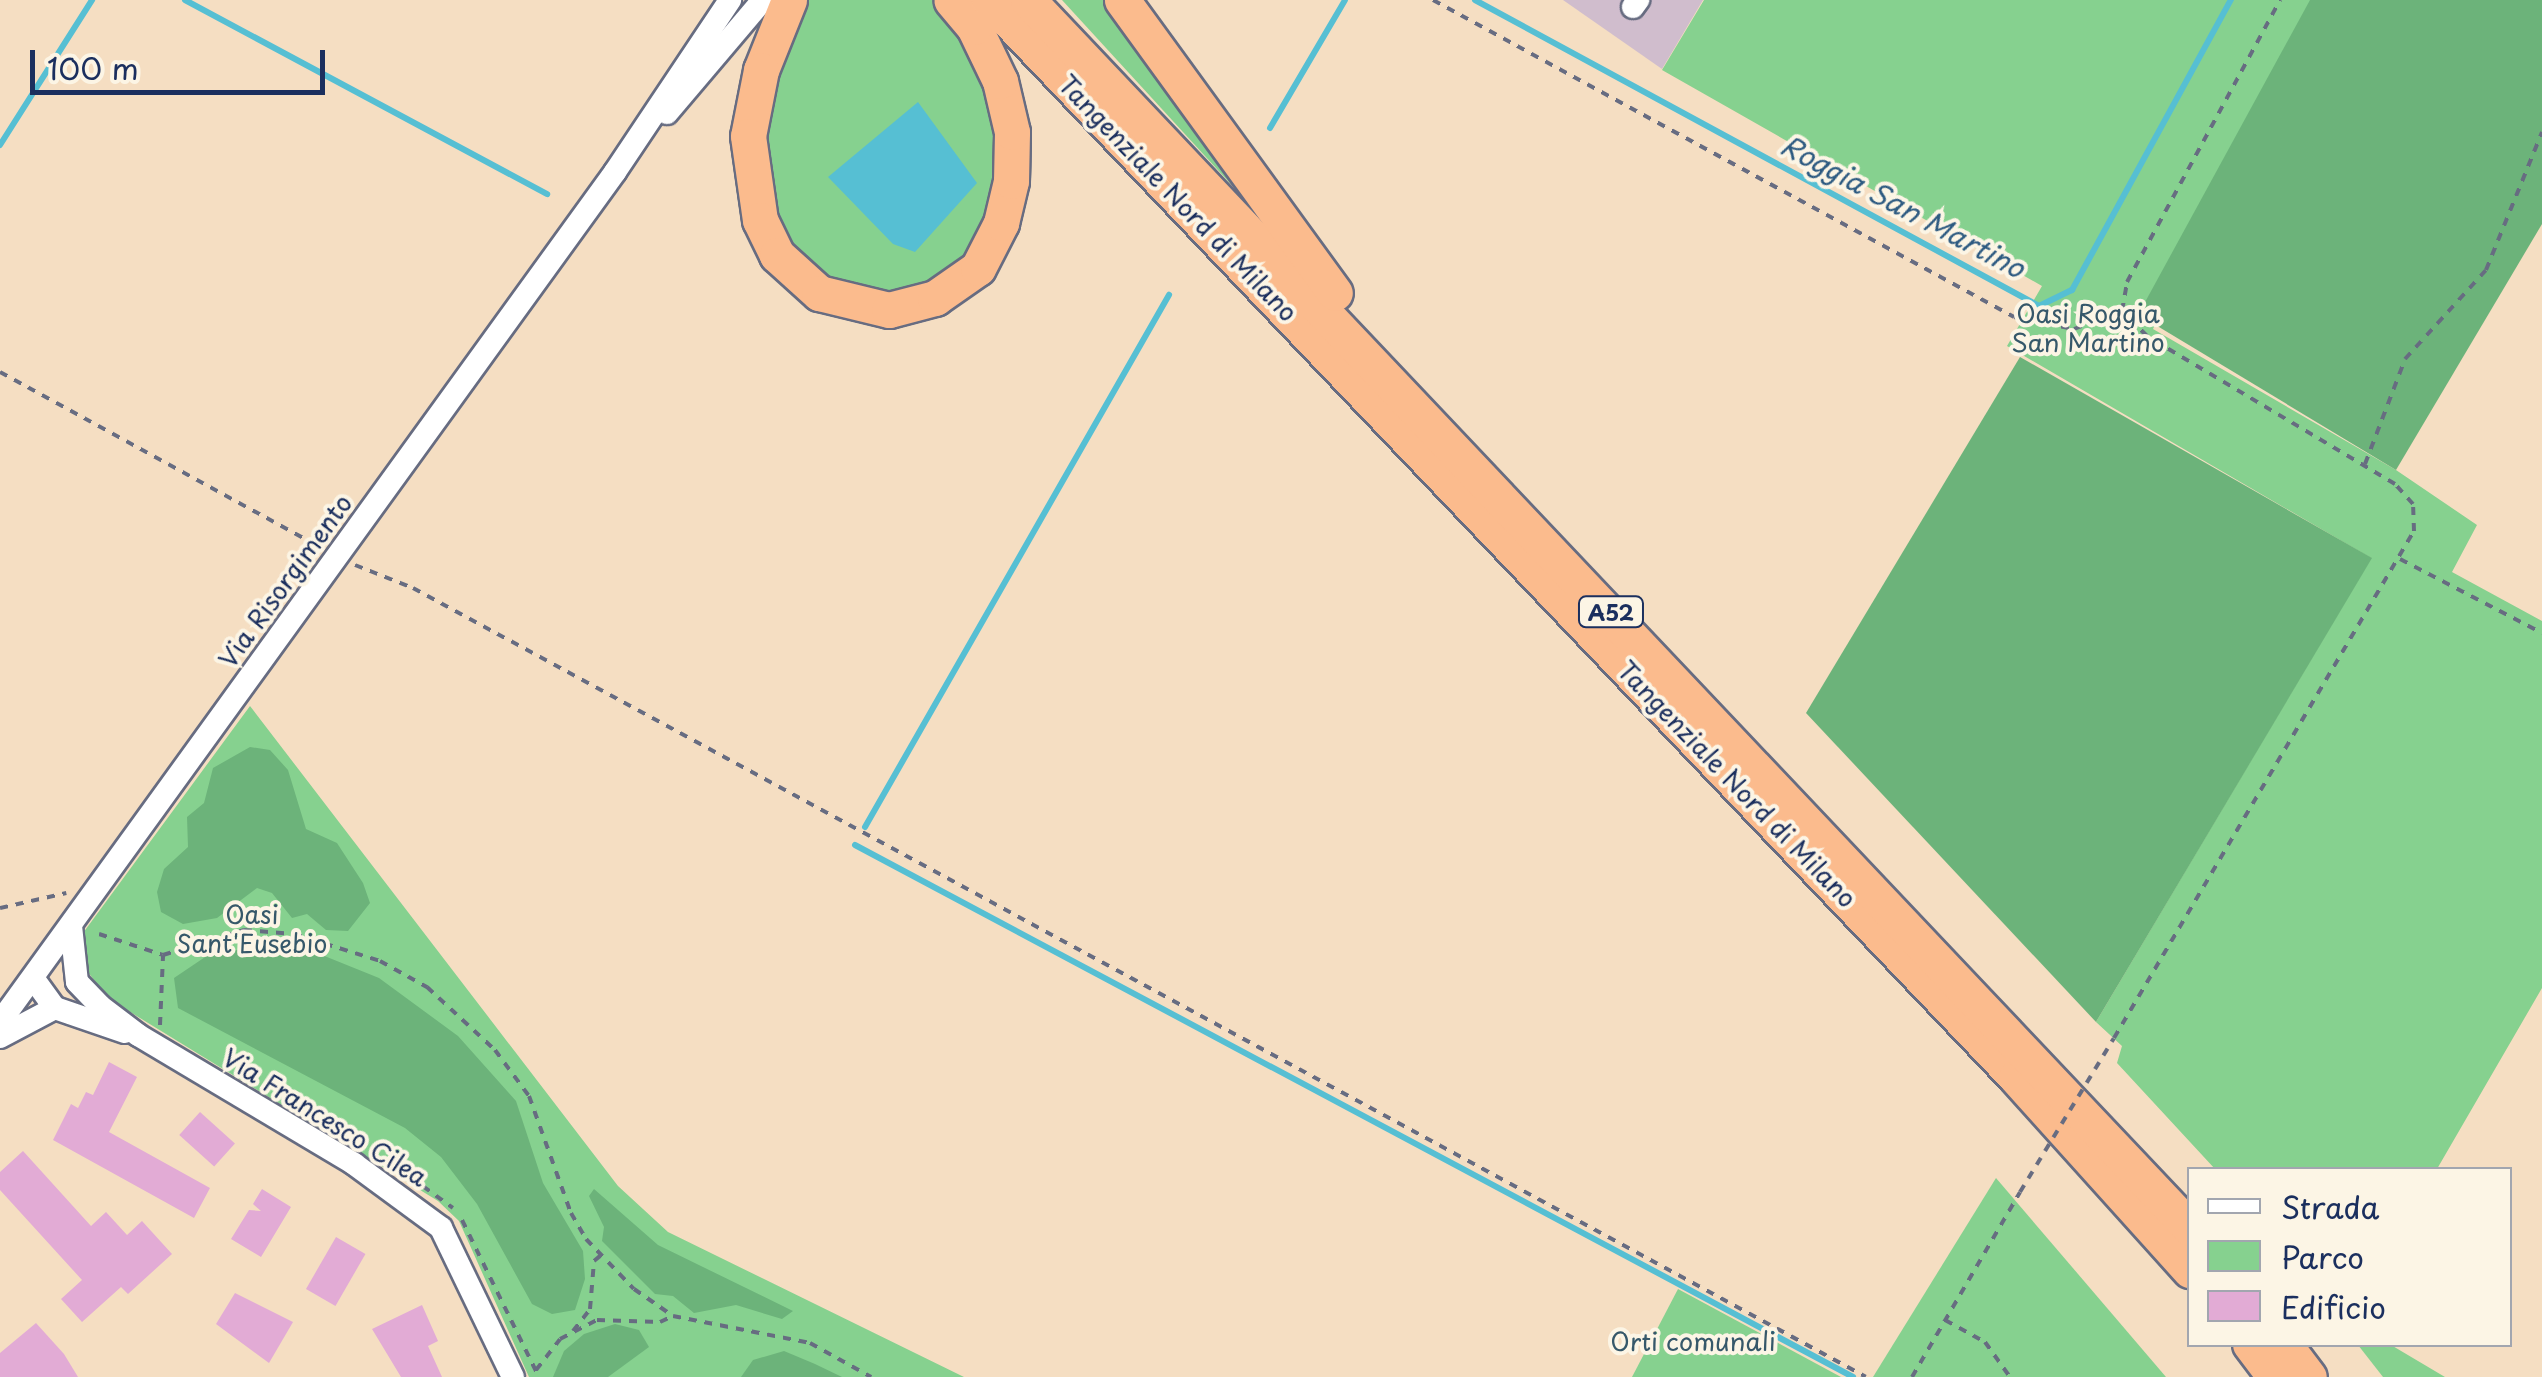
<!DOCTYPE html>
<html>
<head>
<meta charset="utf-8">
<style>
	body { margin:0 }
	#map { position:relative; width:2542px; height:1377px; overflow:hidden; background:#f5dec2; font-family:"Playpen Sans",sans-serif }
	div>[style] { position:absolute }
	.industrial>* { inset:0; background:#d0bdcd }
	.green>* { inset:0; background:#86d18f }
	.forest>* { inset:0; background:#6cb37a }
	.water>* { inset:0; background:#56bfd3 }
	.stream>* { height:6px; margin:-3px; padding:0 3px; transform-origin:3px; border-radius:3px; background:#56bfd3 }
	.building>* { inset:0; background:#e2abd5; transform-origin:0 0 }
	.path>* { height:4px; margin-top:-2px; transform-origin:0; background:repeating-linear-gradient(90deg,#676c81 0 8px,transparent 0 16px) }
	.roads { filter:drop-shadow(2px 0 #676c81) drop-shadow(-2px 0 #676c81) drop-shadow(0 2px #676c81) drop-shadow(0 -2px #676c81) }
	.minor>* { height:22px; margin:-11px; padding:0 11px; transform-origin:11px; border-radius:11px; background:#fff }
	.highway>* { height:35px; margin:-17.5px; padding:0 17.5px; transform-origin:17.5px; border-radius:17.5px; background:#fbbb8d }
	.path-bridge>* { height:4px; margin-top:-2px; transform-origin:0; background:repeating-linear-gradient(90deg,#676c81 0 8px,transparent 0 16px) }
	span { translate:-50% -50%; white-space:nowrap; text-align:center; line-height:1.15; -webkit-text-stroke:8px #fcf5e5; paint-order:stroke }
	.shield-label span { padding:2px 8px; background:#fcf5e5; border:2px solid; border-radius:8px; -webkit-text-stroke-width:0 }
	.shield-label { font-size:22px; color:#1b2f5e; font-weight:700 }
	.street-label { font-size:25px; color:#1b2f5e }
	.park-label { font-size:25px; color:#36586a }
	.water-label { font-size:28px; color:#2d5a81; font-style:italic }
	.legend { position:absolute; left:2187px; top:1167px; width:325px; height:180px; box-sizing:border-box; background:#fcf5e5; border:2px solid #a2a6af; margin:0; padding:12px 18px; list-style:none; font-size:30px; color:#1b2f5e }
	.legend li { display:flex; align-items:center; gap:20px; height:50px }
	.legend b { width:50px; border:2px solid #a2a6af }
	.scale { position:absolute; left:30px; top:50px; width:295px; height:45px; box-sizing:border-box; border:5px solid #1b2f5e; border-top:0; padding-left:12px; font-size:30px; line-height:35px; white-space:nowrap; color:#1b2f5e; -webkit-text-stroke:8px #fcf5e5; paint-order:stroke }
</style>
</head>
<body>
<div id="map">
	<div class="industrial">
		<div style="clip-path:polygon(1563px 0,1703px 0,1662px 69px)"></div>
	</div>
	<div class="green">
		<div style="clip-path:polygon(799px 0,935px 0,971px 44px,1003px 131px,991px 216px,947px 285px,858px 300px,787px 252px,757px 167px,767px 80px)"></div>
		<div style="clip-path:polygon(1062px 0,1107px 0,1260px 216px)"></div>
		<div style="clip-path:polygon(1704px 0,2311px 0,2153px 329px,2396px 470px,2477px 525px,2452px 572px,2542px 621px,2542px 988px,2437px 1169px,2215px 1169px,2117px 1063px,2122px 1046px,2096px 1022px,2371px 558px,2007px 346px,2042px 286px,1662px 70px)"></div>
		<div style="clip-path:polygon(250px 706px,618px 1186px,668px 1232px,964px 1377px,529px 1377px,459px 1221px,438px 1201px,109px 999px,83px 966px,83px 933px)"></div>
		<div style="clip-path:polygon(1996px 1178px,2166px 1377px,1873px 1377px)"></div>
		<div style="clip-path:polygon(1678px 1289px,1841px 1377px,1632px 1377px)"></div>
		<div style="clip-path:polygon(2358px 1345px,2391px 1345px,2445px 1377px,2383px 1377px)"></div>
	</div>
	<div class="forest">
		<div style="clip-path:polygon(2310px 0,2542px 0,2542px 224px,2396px 470px,2144px 318px,2144px 304px)"></div>
		<div style="clip-path:polygon(2020px 357px,2372px 558px,2096px 1022px,1806px 713px)"></div>
		<div style="clip-path:polygon(250px 747px,270px 750px,288px 770px,306px 829px,337px 843px,363px 883px,370px 903px,348px 931px,326px 930px,307px 914px,292px 918px,272px 893px,257px 888px,217px 918px,183px 924px,161px 912px,157px 892px,164px 869px,188px 847px,187px 817px,204px 803px,213px 768px)"></div>
		<div style="clip-path:polygon(217px 949px,322px 955px,379px 978px,458px 1036px,516px 1101px,543px 1183px,583px 1251px,585px 1279px,575px 1310px,552px 1314px,532px 1304px,477px 1204px,441px 1157px,405px 1128px,178px 1008px,174px 978px)"></div>
		<div style="clip-path:polygon(594px 1189px,658px 1245px,793px 1311px,782px 1319px,736px 1305px,694px 1313px,673px 1296px,655px 1294px,602px 1241px,604px 1227px,589px 1196px)"></div>
		<div style="clip-path:polygon(615px 1324px,639px 1330px,649px 1347px,608px 1377px,553px 1377px,564px 1351px,584px 1334px)"></div>
		<div style="clip-path:polygon(784px 1351px,815px 1364px,842px 1377px,741px 1377px,753px 1360px)"></div>
	</div>
	<div class="water">
		<div style="clip-path:polygon(918px 102px,977px 183px,915px 252px,893px 244px,828px 177px)"></div>
	</div>
	<div class="stream">
		<div style="left:185px;top:0;width:411px;rotate:28.2deg"></div>
		<div style="left:1475px;top:0;width:642px;rotate:28.48deg"></div>
		<div style="left:2039px;top:306px;width:37px;rotate:-26deg"></div>
		<div style="left:2072px;top:290px;width:331px;rotate:-61.3deg"></div>
		<div style="left:1270px;top:128px;width:148px;rotate:-59.6deg"></div>
		<div style="left:0;top:145px;width:172px;rotate:-57.6deg"></div>
		<div style="left:865px;top:827px;width:613px;rotate:-60.26deg"></div>
		<div style="left:855px;top:845px;width:1131px;rotate:28.06deg"></div>
	</div>
	<div class="building">
		<div style="clip-path:polygon(109px 1062px,137px 1077px,109px 1132px,210px 1188px,194px 1218px,53px 1140px,71px 1104px,78px 1108px,86px 1092px,93px 1095px)"></div>
		<div style="left:200px;top:1112px;width:47px;height:31px;rotate:42deg"></div>
		<div style="clip-path:polygon(23px 1151px,91px 1226px,106px 1212px,127px 1235px,142px 1221px,172px 1254px,128px 1294px,121px 1287px,82px 1322px,61px 1299px,82px 1280px,0 1190px,0 1172px)"></div>
		<div style="clip-path:polygon(262px 1189px,291px 1207px,261px 1257px,231px 1239px,249px 1210px,261px 1211px,253px 1204px)"></div>
		<div style="left:336px;top:1237px;width:34px;height:60px;rotate:30deg"></div>
		<div style="clip-path:polygon(235px 1293px,293px 1322px,269px 1363px,216px 1324px)"></div>
		<div style="clip-path:polygon(422px 1305px,438px 1341px,428px 1346px,442px 1377px,401px 1377px,372px 1329px)"></div>
		<div style="clip-path:polygon(36px 1323px,64px 1354px,78px 1377px,0 1377px,0 1353px)"></div>
	</div>
	<div class="path">
		<div style="left:1433px;top:0;width:662px;rotate:28.62deg"></div>
		<div style="left:2014px;top:317px;width:61px;rotate:11.3deg"></div>
		<div style="left:2074px;top:329px;width:51px;rotate:-20.6deg"></div>
		<div style="left:0;top:372px;width:365px;rotate:28.7deg"></div>
		<div style="left:2365px;top:464px;width:112px;rotate:-69.1deg"></div>
		<div style="left:2405px;top:359px;width:120px;rotate:-47.7deg"></div>
		<div style="left:2486px;top:270px;width:149px;rotate:-67.9deg"></div>
		<div style="left:2400px;top:559px;width:160px;rotate:27.5deg"></div>
		<div style="left:355px;top:565px;width:62px;rotate:21.6deg"></div>
		<div style="left:413px;top:588px;width:1653px;rotate:28.5deg"></div>
		<div style="left:0;top:908px;width:68px;rotate:-12.8deg"></div>
		<div style="left:99px;top:934px;width:67px;rotate:18.2deg"></div>
		<div style="left:163px;top:955px;width:85px;rotate:-17.2deg"></div>
		<div style="left:244px;top:930px;width:50px;rotate:4.6deg"></div>
		<div style="left:294px;top:934px;width:90px;rotate:17.4deg"></div>
		<div style="left:380px;top:961px;width:54px;rotate:29deg"></div>
		<div style="left:427px;top:987px;width:93px;rotate:42.8deg"></div>
		<div style="left:495px;top:1050px;width:57px;rotate:53.5deg"></div>
		<div style="left:529px;top:1096px;width:124px;rotate:70.3deg"></div>
		<div style="left:571px;top:1213px;width:30px;rotate:60deg"></div>
		<div style="left:586px;top:1239px;width:69px;rotate:46.2deg"></div>
		<div style="left:634px;top:1289px;width:47px;rotate:34.7deg"></div>
		<div style="left:673px;top:1316px;width:140px;rotate:11.1deg"></div>
		<div style="left:810px;top:1343px;width:70px;rotate:29.1deg"></div>
		<div style="left:160px;top:1025px;width:70px;rotate:-87.5deg"></div>
		<div style="left:2114px;top:1038px;width:589px;rotate:-59.39deg"></div>
		<div style="left:2414px;top:531px;width:27px;rotate:-92deg"></div>
		<div style="left:2413px;top:504px;width:27px;rotate:-132deg"></div>
		<div style="left:2395px;top:484px;width:289px;rotate:-149.2deg"></div>
		<div style="left:2147px;top:336px;width:35px;rotate:-135deg"></div>
		<div style="left:2122px;top:311px;width:29px;rotate:-80deg"></div>
		<div style="left:2127px;top:282px;width:321px;rotate:-61.5deg"></div>
		<div style="left:384px;top:1158px;width:85px;rotate:35.9deg"></div>
		<div style="left:462px;top:1220px;width:175px;rotate:63.9deg"></div>
		<div style="left:1945px;top:1320px;width:46px;rotate:28.8deg"></div>
		<div style="left:1985px;top:1342px;width:43px;rotate:54.5deg"></div>
		<div style="left:573px;top:1331px;width:28px;rotate:-52deg"></div>
		<div style="left:590px;top:1309px;width:48px;rotate:-85.2deg"></div>
		<div style="left:594px;top:1261px;width:8px;rotate:-40deg"></div>
		<div style="left:536px;top:1370px;width:39px;rotate:-52deg"></div>
		<div style="left:560px;top:1339px;width:42px;rotate:-27.2deg"></div>
		<div style="left:597px;top:1320px;width:63px;rotate:1.8deg"></div>
		<div style="left:660px;top:1322px;width:14px;rotate:-25deg"></div>
		<div style="left:1912px;top:1377px;width:214px;rotate:-59.7deg"></div>
	</div>
	<div class="roads">
		<div class="minor">
			<div style="left:1633px;top:7px;width:9px;rotate:-54deg"></div>
			<div style="left:667px;top:113px;width:148px;rotate:-49.7deg"></div>
			<div style="left:71px;top:926px;width:56px;rotate:83.9deg"></div>
			<div style="left:77px;top:982px;width:33px;rotate:46deg"></div>
			<div style="left:100px;top:1006px;width:48px;rotate:37.3deg"></div>
			<div style="left:138px;top:1035px;width:252px;rotate:30.8deg"></div>
			<div style="left:354px;top:1164px;width:108px;rotate:36.3deg"></div>
			<div style="left:441px;top:1228px;width:165px;rotate:64.2deg"></div>
			<div style="left:33px;top:978px;width:37px;rotate:54deg"></div>
			<div style="left:55px;top:1008px;width:74px;rotate:18.9deg"></div>
			<div style="left:0;top:1022px;width:1049px;rotate:-54.11deg"></div>
			<div style="left:615px;top:172px;width:207px;rotate:-56.2deg"></div>
			<div style="left:0;top:1037px;width:62px;rotate:-27.8deg"></div>
		</div>
		<div class="highway">
			<div style="left:789px;top:0;width:75px;rotate:111.8deg"></div>
			<div style="left:761px;top:70px;width:67px;rotate:101.1deg"></div>
			<div style="left:748px;top:136px;width:85px;rotate:81.9deg"></div>
			<div style="left:760px;top:220px;width:39px;rotate:64deg"></div>
			<div style="left:777px;top:255px;width:57px;rotate:42.1deg"></div>
			<div style="left:819px;top:293px;width:72px;rotate:13.7deg"></div>
			<div style="left:889px;top:310px;width:48px;rotate:-14.6deg"></div>
			<div style="left:935px;top:298px;width:52px;rotate:-34.9deg"></div>
			<div style="left:978px;top:268px;width:51px;rotate:-62.9deg"></div>
			<div style="left:1001px;top:223px;width:43px;rotate:-76.6deg"></div>
			<div style="left:1011px;top:181px;width:49px;rotate:-88.8deg"></div>
			<div style="left:1012px;top:132px;width:52px;rotate:-103.2deg"></div>
			<div style="left:1000px;top:81px;width:60px;rotate:-115.7deg"></div>
			<div style="left:974px;top:27px;width:35px;rotate:-130deg"></div>
			<div style="left:989px;top:0;width:1488px;rotate:46.36deg"></div>
			<div style="left:2016px;top:1077px;width:260px;rotate:48deg"></div>
			<div style="left:1028px;top:0;width:1691px;rotate:46.58deg"></div>
			<div style="left:1122px;top:0;width:362px;rotate:54deg"></div>
			<div style="left:2250px;top:1344px;width:41px;rotate:52.9deg"></div>
			<div style="left:2284px;top:1344px;width:41px;rotate:52.9deg"></div>
		</div>
	</div>
	<div class="path-bridge">
		<div style="left:2020px;top:1192px;width:180px;rotate:-58.6deg"></div>
	</div>
	<div class="shield-label">
		<span style="left:1611px;top:612px">A52</span>
	</div>
	<div class="street-label">
		<span style="left:1178px;top:198px;rotate:46deg">Tangenziale Nord di Milano</span>
		<span style="left:285px;top:581px;rotate:-54deg">Via Risorgimento</span>
		<span style="left:1737px;top:784px;rotate:46deg">Tangenziale Nord di Milano</span>
		<span style="left:325px;top:1117px;rotate:32deg">Via Francesco Cilea</span>
	</div>
	<div class="park-label">
		<span style="left:2088px;top:328px">Oasi Roggia<br>San Martino</span>
		<span style="left:252px;top:929px">Oasi<br>Sant'Eusebio</span>
		<span style="left:1693px;top:1341px">Orti comunali</span>
	</div>
	<div class="water-label">
		<span style="left:1903px;top:206px;rotate:28deg">Roggia San Martino</span>
	</div>
	<ul class="legend">
	<li><b style="height:12px;background:#fff"></b>Strada</li>
	<li><b style="height:28px;background:#86d18f"></b>Parco</li>
	<li><b style="height:28px;background:#e2abd5"></b>Edificio</li>
	</ul>
	<div class="scale">100 m</div>
</div>
</body>
</html>
